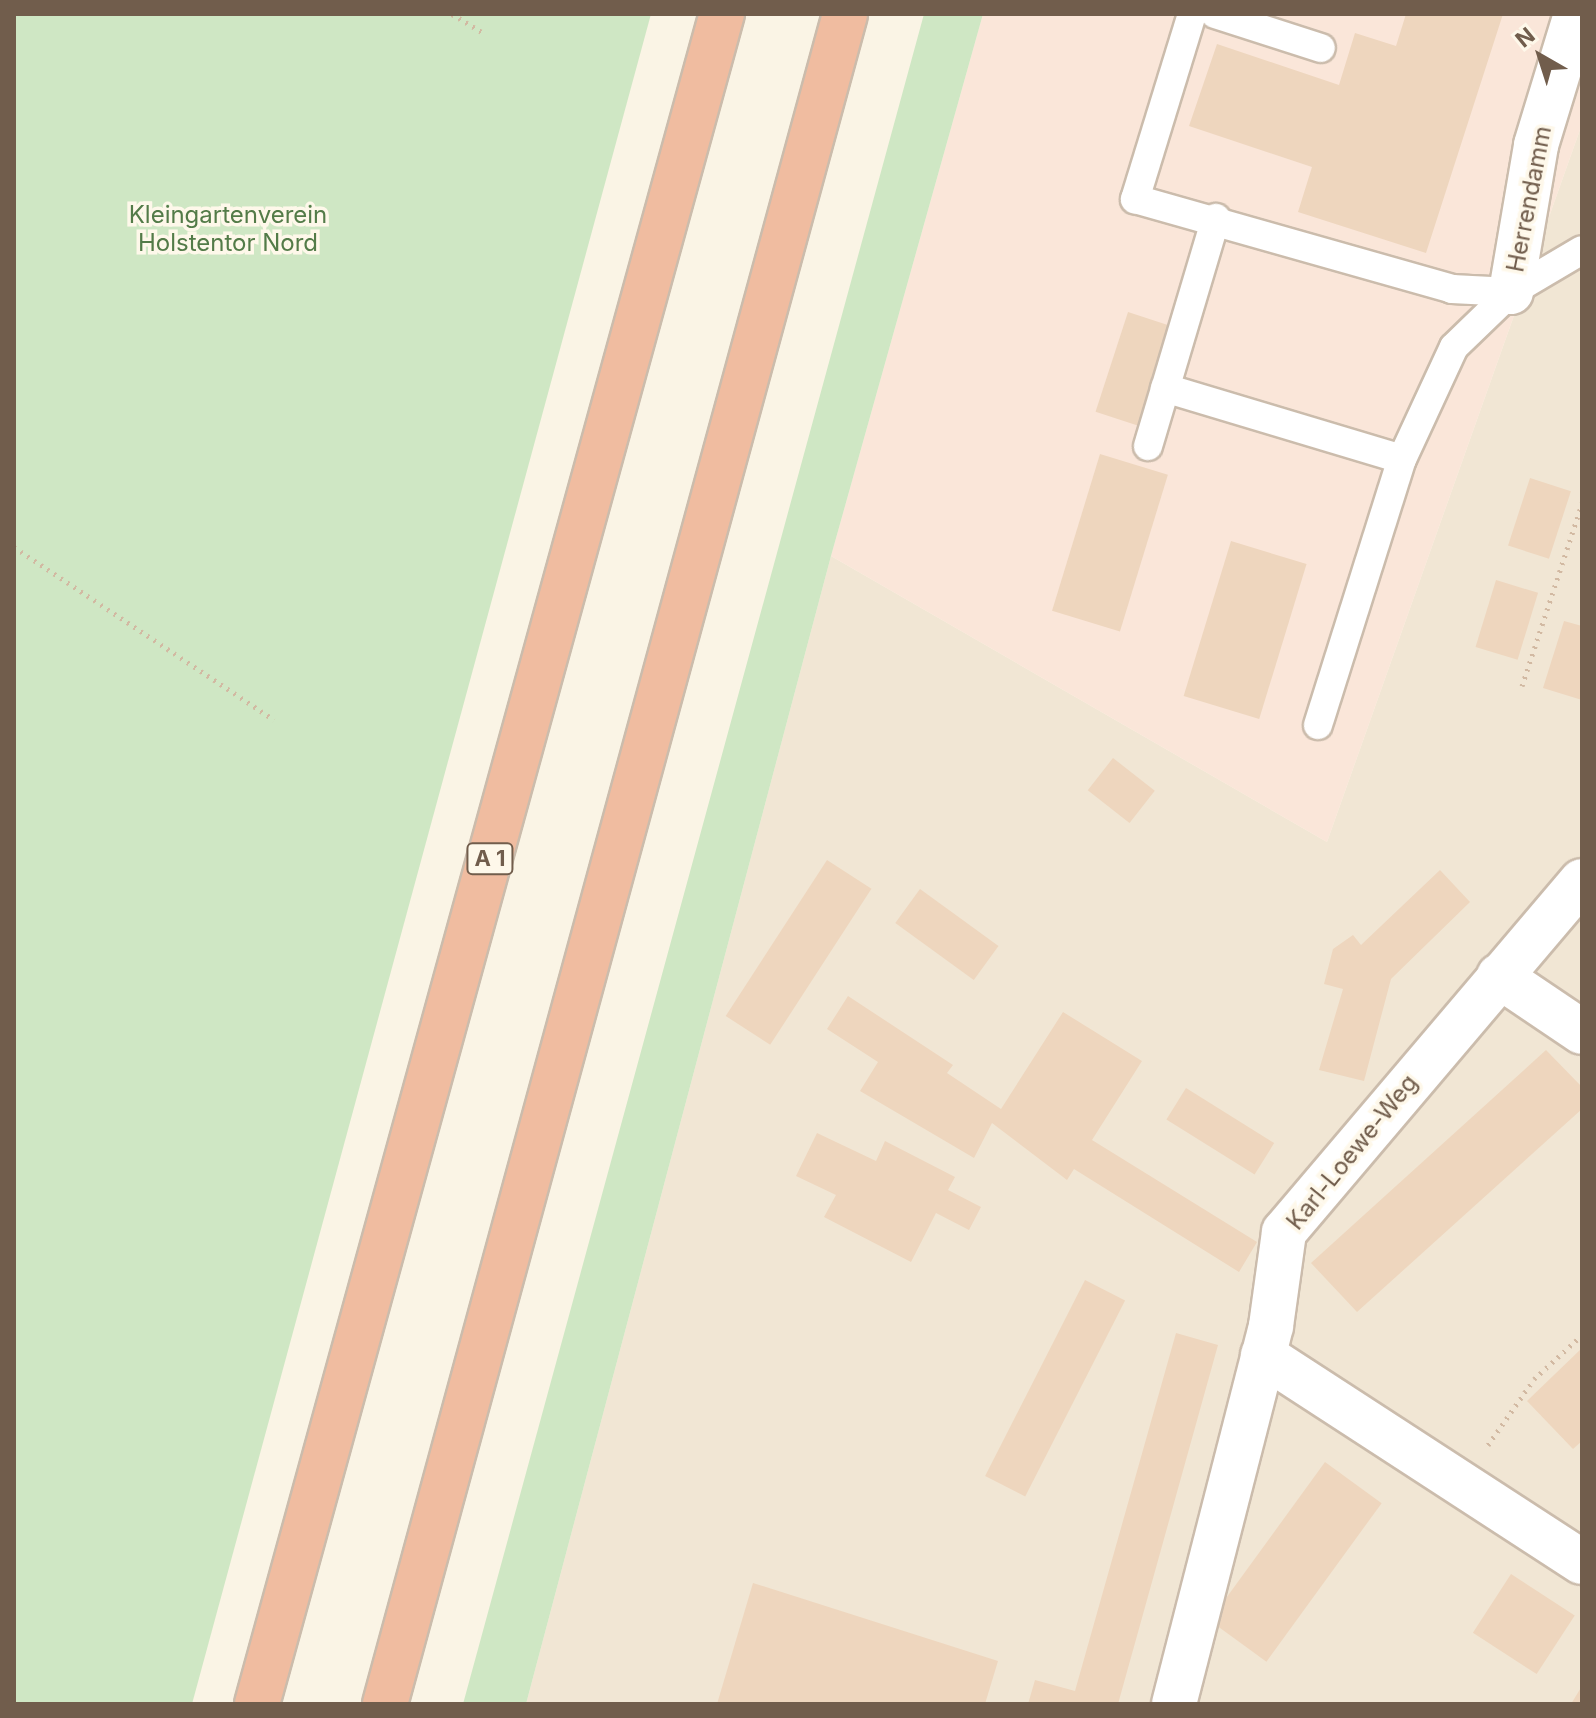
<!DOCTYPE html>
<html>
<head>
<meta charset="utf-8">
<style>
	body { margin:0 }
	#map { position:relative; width:1596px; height:1718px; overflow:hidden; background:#faf4e5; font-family:Inter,sans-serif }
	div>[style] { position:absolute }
	.residential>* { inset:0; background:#f1e6d4 }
	.commercial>* { inset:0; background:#fae6d9 }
	.green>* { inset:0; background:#cfe7c4 }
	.building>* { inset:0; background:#eed6be; transform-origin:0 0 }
	.path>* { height:5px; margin-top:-2.5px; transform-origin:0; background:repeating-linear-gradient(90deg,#d2b9a2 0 2px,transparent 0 8px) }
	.roads { filter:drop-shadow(2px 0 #cbbcac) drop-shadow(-2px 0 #cbbcac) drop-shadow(0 2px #cbbcac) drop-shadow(0 -2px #cbbcac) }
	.service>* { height:28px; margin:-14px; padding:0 14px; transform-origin:14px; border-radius:14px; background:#fff }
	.minor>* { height:44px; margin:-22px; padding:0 22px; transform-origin:22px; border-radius:22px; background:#fff }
	.motorway>* { height:44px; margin:-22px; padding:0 22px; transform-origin:22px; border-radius:22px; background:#f0bca0 }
	span { translate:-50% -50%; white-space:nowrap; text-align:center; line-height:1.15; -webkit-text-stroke:7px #fef8ea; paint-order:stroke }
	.shield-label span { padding:2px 6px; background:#fef8ea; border:2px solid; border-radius:6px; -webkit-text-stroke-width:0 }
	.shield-label { font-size:22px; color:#715d4c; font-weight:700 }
	.street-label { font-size:24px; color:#715d4c }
	.park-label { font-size:24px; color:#537b48 }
	.frame { position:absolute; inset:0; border:16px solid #715d4c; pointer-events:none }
	.north { position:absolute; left:1500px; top:16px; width:80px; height:80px; -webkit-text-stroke:6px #fef8ea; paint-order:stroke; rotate:321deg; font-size:22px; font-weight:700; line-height:32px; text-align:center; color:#715d4c }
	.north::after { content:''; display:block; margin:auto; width:28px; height:36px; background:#715d4c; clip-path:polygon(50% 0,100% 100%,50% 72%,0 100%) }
</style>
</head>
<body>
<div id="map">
	<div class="residential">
		<div style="clip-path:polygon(1582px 124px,1582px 1704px,526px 1704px,831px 556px,1327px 842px)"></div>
	</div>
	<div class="commercial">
		<div style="clip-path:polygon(983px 14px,1582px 14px,1582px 124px,1327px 842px,831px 556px)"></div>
	</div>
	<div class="green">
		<div style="clip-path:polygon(14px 14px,651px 14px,192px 1704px,14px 1704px)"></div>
		<div style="clip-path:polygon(924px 14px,983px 14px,831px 556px,526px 1704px,463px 1704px)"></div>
	</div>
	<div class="building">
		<div style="clip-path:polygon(1406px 14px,1503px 14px,1426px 253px,1298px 212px,1312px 167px,1189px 126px,1217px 44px,1339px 85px,1355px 33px,1396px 46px)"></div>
		<div style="left:1128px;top:312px;width:45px;height:105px;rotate:18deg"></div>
		<div style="left:1100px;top:454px;width:71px;height:164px;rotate:17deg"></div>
		<div style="left:1530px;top:478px;width:43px;height:71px;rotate:18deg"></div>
		<div style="left:1231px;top:541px;width:79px;height:162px;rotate:17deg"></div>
		<div style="left:1496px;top:580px;width:44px;height:70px;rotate:17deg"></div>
		<div style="clip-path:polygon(1564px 621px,1582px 626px,1582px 700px,1543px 688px)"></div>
		<div style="left:1113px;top:758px;width:53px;height:41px;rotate:38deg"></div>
		<div style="left:827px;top:860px;width:53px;height:186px;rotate:33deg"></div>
		<div style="clip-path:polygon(1440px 870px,1470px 902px,1391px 979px,1364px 1081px,1319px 1070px,1343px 989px,1324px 984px,1333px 949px,1353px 935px,1361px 945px)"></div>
		<div style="left:920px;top:889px;width:97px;height:42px;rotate:36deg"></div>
		<div style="clip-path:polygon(848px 996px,953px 1065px,947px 1073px,1001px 1109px,1063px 1012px,1142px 1061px,1092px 1140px,1257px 1242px,1239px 1272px,1074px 1169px,1067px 1180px,992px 1123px,974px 1158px,860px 1091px,878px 1062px,827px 1029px)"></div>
		<div style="clip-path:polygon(1546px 1050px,1582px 1087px,1582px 1109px,1357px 1312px,1311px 1263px)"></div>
		<div style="left:1186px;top:1088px;width:104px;height:37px;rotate:32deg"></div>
		<div style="clip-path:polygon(817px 1133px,876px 1161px,885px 1141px,955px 1177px,948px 1190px,981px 1207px,969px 1230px,936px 1213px,911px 1262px,824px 1217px,836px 1195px,796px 1176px)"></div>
		<div style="left:1085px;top:1280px;width:45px;height:220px;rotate:27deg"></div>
		<div style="clip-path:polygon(1176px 1333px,1218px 1345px,1118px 1704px,1028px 1704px,1035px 1680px,1075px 1691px)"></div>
		<div style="clip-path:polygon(1582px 1348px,1582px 1441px,1573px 1449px,1527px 1401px)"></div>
		<div style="left:1325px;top:1462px;width:70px;height:196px;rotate:36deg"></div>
		<div style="left:1511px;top:1574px;width:76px;height:70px;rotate:33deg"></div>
		<div style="clip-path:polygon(753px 1583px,998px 1661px,985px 1704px,717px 1704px)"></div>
		<div style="clip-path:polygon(1582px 1686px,1582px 1704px,1571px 1704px)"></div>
	</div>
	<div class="path">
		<div style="left:452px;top:14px;width:37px;rotate:31deg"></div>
		<div style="left:14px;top:547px;width:312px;rotate:33.6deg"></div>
		<div style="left:1522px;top:686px;width:193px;rotate:-71.8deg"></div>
		<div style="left:1488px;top:1445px;width:80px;rotate:-55.1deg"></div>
		<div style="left:1534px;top:1379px;width:65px;rotate:-42.5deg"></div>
	</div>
	<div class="roads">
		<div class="service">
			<div style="left:1192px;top:14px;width:194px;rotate:107.1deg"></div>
			<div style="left:1135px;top:199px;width:330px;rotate:15.8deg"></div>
			<div style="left:1452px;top:289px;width:59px;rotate:2.9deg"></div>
			<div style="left:1215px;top:14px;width:111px;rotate:17.8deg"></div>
			<div style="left:1165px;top:388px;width:247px;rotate:16.7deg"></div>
			<div style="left:1148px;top:446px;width:238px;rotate:-73.4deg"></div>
			<div style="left:1318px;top:725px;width:279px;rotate:-72.5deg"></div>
			<div style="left:1402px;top:459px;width:123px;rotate:-65.1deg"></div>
			<div style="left:1454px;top:347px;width:79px;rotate:-44deg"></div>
			<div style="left:1511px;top:292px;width:82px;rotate:-30.6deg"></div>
		</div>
		<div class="minor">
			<div style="left:1511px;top:292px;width:149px;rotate:-80.3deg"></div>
			<div style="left:1536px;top:145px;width:137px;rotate:-73deg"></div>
			<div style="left:1499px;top:976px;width:100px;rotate:34deg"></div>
			<div style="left:1263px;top:1355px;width:380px;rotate:33deg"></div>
			<div style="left:1174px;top:1704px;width:390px;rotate:-75.6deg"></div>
			<div style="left:1271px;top:1326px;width:95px;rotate:-82.1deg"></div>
			<div style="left:1284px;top:1232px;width:460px;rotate:-49.7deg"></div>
		</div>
		<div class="motorway">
			<div style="left:257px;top:1704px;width:1753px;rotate:-74.62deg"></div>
			<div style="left:385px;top:1704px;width:1751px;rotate:-74.77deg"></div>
		</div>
	</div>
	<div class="shield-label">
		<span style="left:490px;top:859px">A 1</span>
	</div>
	<div class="street-label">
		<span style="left:1529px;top:199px;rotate:-79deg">Herrendamm</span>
		<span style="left:1352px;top:1152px;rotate:-51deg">Karl-Loewe-Weg</span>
	</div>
	<div class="park-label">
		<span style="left:228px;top:229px">Kleingartenverein<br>Holstentor Nord</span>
	</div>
	<div class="frame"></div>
	<div class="north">N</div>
</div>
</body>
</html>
